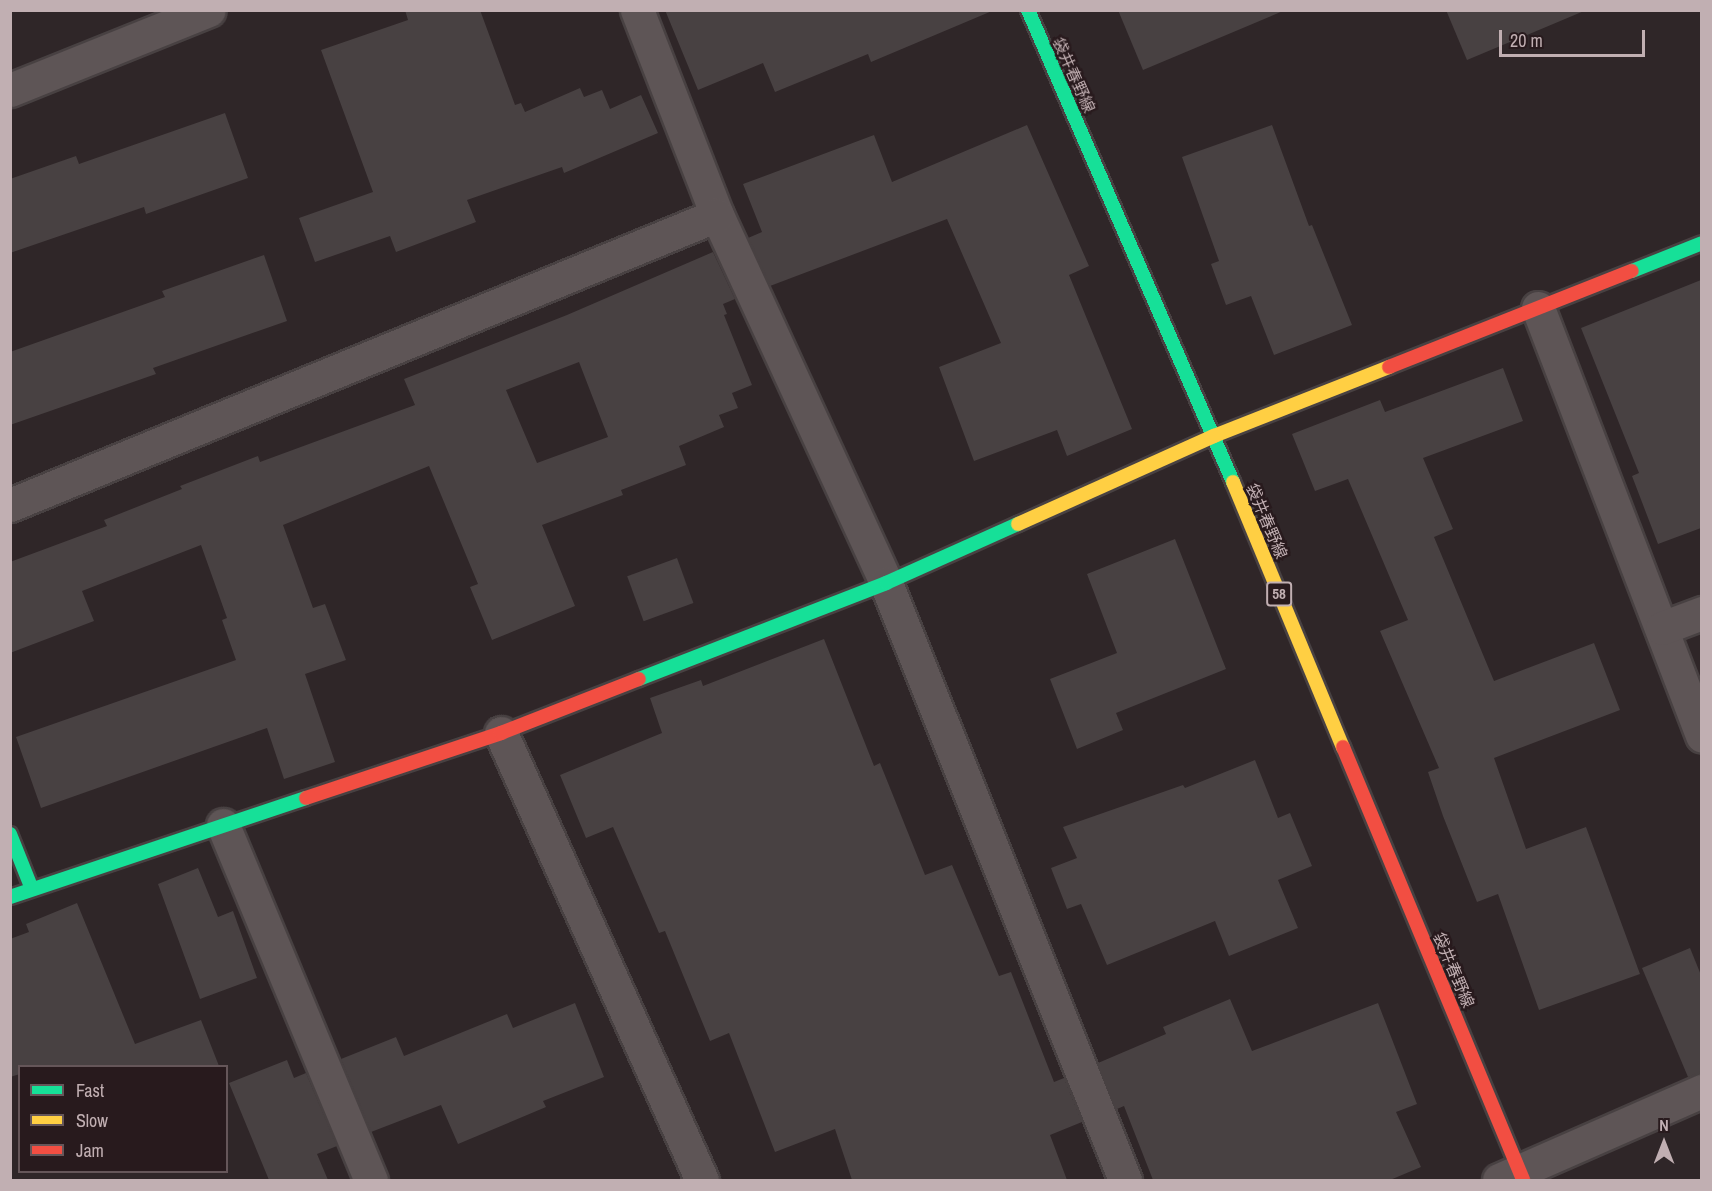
<!DOCTYPE html>
<html>
<head>
<meta charset="utf-8">
<style>
	body { margin:0 }
	#map { position:relative; width:1712px; height:1191px; overflow:hidden; background:#2f2628; font-family:"Archivo Narrow","Noto Sans JP",sans-serif }
	div>[style] { position:absolute }
	.building>* { inset:0; background:#484142; transform-origin:0 0 }
	.roads { filter:drop-shadow(2px 0 #484142) drop-shadow(-2px 0 #484142) drop-shadow(0 2px #484142) drop-shadow(0 -2px #484142) }
	.street>* { height:33px; margin:-16.5px; padding:0 16.5px; transform-origin:16.5px; border-radius:16.5px; background:#5e5556 }
	.fast>* { height:14px; margin:-7px; padding:0 7px; transform-origin:7px; border-radius:7px; background:#16e098 }
	.slow>* { height:14px; margin:-7px; padding:0 7px; transform-origin:7px; border-radius:7px; background:#ffcf43 }
	.jam>* { height:14px; margin:-7px; padding:0 7px; transform-origin:7px; border-radius:7px; background:#f24e42 }
	span { translate:-50% -50%; white-space:nowrap; text-align:center; line-height:1.15; -webkit-text-stroke:5px #281a1d; paint-order:stroke }
	.shield-label span { padding:2px 4px; background:#281a1d; border:2px solid; border-radius:4px; -webkit-text-stroke-width:0 }
	.shield-label { font-size:15px; color:#c1afb2; font-weight:700 }
	.street-label { font-size:16px; color:#c1afb2 }
	.frame { position:absolute; inset:0; border:12px solid #c1afb2; pointer-events:none }
	.legend { position:absolute; left:18px; top:1065px; width:210px; height:108px; box-sizing:border-box; background:#281a1d; border:2px solid #655659; margin:0; padding:8px 10px; list-style:none; font-size:18px; color:#c1afb2 }
	.legend li { display:flex; align-items:center; gap:12px; height:30px }
	.legend b { width:30px; border:2px solid #655659 }
	.north { position:absolute; left:1634px; top:1113px; width:60px; height:60px; -webkit-text-stroke:4px #281a1d; paint-order:stroke; rotate:0deg; font-size:16px; font-weight:700; line-height:24px; text-align:center; color:#c1afb2 }
	.north::after { content:''; display:block; margin:auto; width:21px; height:27px; background:#c1afb2; clip-path:polygon(50% 0,100% 100%,50% 72%,0 100%) }
	.scale { position:absolute; left:1499px; top:30px; width:146px; height:27px; box-sizing:border-box; border:3px solid #c1afb2; border-top:0; padding-left:8px; font-size:18px; line-height:21px; white-space:nowrap; color:#c1afb2; -webkit-text-stroke:4px #281a1d; paint-order:stroke }
</style>
</head>
<body>
<div id="map">
	<div class="building">
		<div style="clip-path:polygon(405px 10px,480px 10px,515px 105px,521px 103px,525px 112px,580px 88px,584px 97px,602px 90px,610px 109px,641px 95px,658px 133px,564px 173px,562px 167px,467px 200px,476px 222px,396px 252px,390px 236px,315px 262px,299px 218px,373px 192px,321px 50px,408px 20px)"></div>
		<div style="clip-path:polygon(665px 10px,992px 10px,992px 11px,871px 62px,868px 54px,775px 92px,763px 63px,698px 90px)"></div>
		<div style="clip-path:polygon(1118px 10px,1283px 10px,1283px 11px,1143px 70px)"></div>
		<div style="clip-path:polygon(1446px 10px,1584px 10px,1584px 11px,1467px 60px)"></div>
		<div style="clip-path:polygon(225px 113px,248px 178px,146px 214px,144px 207px,10px 253px,10px 179px,76px 156px,79px 164px)"></div>
		<div style="clip-path:polygon(1027px 125px,1089px 266px,1069px 275px,1132px 429px,1067px 456px,1057px 430px,974px 461px,939px 367px,1001px 343px,947px 219px,770px 286px,748px 238px,762px 232px,743px 184px,874px 135px,892px 182px)"></div>
		<div style="clip-path:polygon(1272px 125px,1309px 226px,1312px 225px,1352px 325px,1274px 355px,1251px 296px,1226px 305px,1211px 264px,1219px 261px,1182px 157px)"></div>
		<div style="clip-path:polygon(evenodd,713px 252px,735px 299px,723px 304px,727px 314px,724px 315px,752px 385px,732px 393px,738px 408px,719px 415px,724px 427px,679px 446px,686px 465px,621px 490px,623px 495px,542px 525px,575px 606px,492px 640px,470px 587px,478px 584px,429px 466px,283px 525px,313px 608px,325px 604px,346px 660px,305px 674px,335px 762px,284px 779px,267px 728px,41px 808px,16px 737px,236px 660px,222px 620px,227px 618px,201px 545px,82px 591px,94px 621px,10px 653px,10px 562px,107px 526px,104px 520px,182px 489px,180px 486px,258px 456px,260px 462px,415px 405px,404px 379px,567px 315px,713px 252px,579px 362px,608px 437px,537px 463px,506px 390px,579px 362px)"></div>
		<div style="clip-path:polygon(264px 255px,287px 321px,153px 368px,156px 374px,10px 425px,10px 352px,165px 297px,162px 291px)"></div>
		<div style="clip-path:polygon(1701px 280px,1701px 528px,1658px 544px,1632px 476px,1639px 473px,1581px 328px)"></div>
		<div style="clip-path:polygon(1503px 368px,1523px 421px,1423px 458px,1453px 529px,1434px 537px,1494px 681px,1594px 643px,1620px 710px,1494px 758px,1526px 849px,1586px 827px,1640px 974px,1539px 1010px,1498px 894px,1477px 902px,1443px 816px,1428px 772px,1439px 768px,1380px 631px,1408px 620px,1348px 479px,1315px 491px,1292px 434px,1380px 400px,1385px 412px)"></div>
		<div style="clip-path:polygon(1175px 539px,1226px 669px,1116px 713px,1123px 730px,1077px 749px,1050px 679px,1117px 653px,1087px 574px)"></div>
		<div style="left:677px;top:558px;width:48px;height:53px;rotate:70deg"></div>
		<div style="clip-path:polygon(824px 639px,874px 766px,880px 763px,925px 875px,952px 865px,999px 976px,1011px 972px,1054px 1082px,1064px 1078px,1082px 1122px,1050px 1135px,1067px 1180px,852px 1180px,835px 1129px,775px 1152px,729px 1033px,710px 1041px,665px 931px,659px 933px,613px 827px,586px 838px,560px 775px,662px 733px,650px 698px,701px 680px,703px 686px)"></div>
		<div style="clip-path:polygon(1255px 760px,1278px 818px,1290px 813px,1312px 866px,1278px 880px,1298px 928px,1229px 956px,1215px 921px,1107px 965px,1081px 904px,1067px 909px,1051px 868px,1077px 858px,1063px 827px,1183px 785px,1185px 788px)"></div>
		<div style="clip-path:polygon(198px 868px,218px 917px,233px 911px,257px 978px,200px 999px,158px 884px)"></div>
		<div style="clip-path:polygon(77px 903px,135px 1044px,201px 1020px,219px 1066px,20px 1066px,20px 1074px,10px 1077px,10px 939px,29px 932px,26px 924px)"></div>
		<div style="clip-path:polygon(1690px 948px,1701px 975px,1701px 1073px,1688px 1077px,1642px 968px)"></div>
		<div style="clip-path:polygon(1230px 999px,1252px 1051px,1378px 1003px,1417px 1104px,1396px 1112px,1421px 1167px,1390px 1180px,1153px 1180px,1124px 1106px,1117px 1109px,1098px 1063px,1166px 1034px,1163px 1027px)"></div>
		<div style="clip-path:polygon(575px 1003px,604px 1077px,543px 1101px,546px 1107px,458px 1144px,441px 1105px,371px 1132px,341px 1059px,396px 1037px,404px 1056px,507px 1014px,513px 1028px)"></div>
		<div style="clip-path:polygon(287px 1060px,294px 1078px,306px 1073px,337px 1146px,317px 1154px,328px 1180px,269px 1180px,229px 1083px)"></div>
	</div>
	<div class="roads">
		<div class="street">
			<div style="left:637px;top:10px;width:220px;rotate:68.7deg"></div>
			<div style="left:717px;top:215px;width:405px;rotate:65.3deg"></div>
			<div style="left:886px;top:583px;width:643px;rotate:68.18deg"></div>
			<div style="left:10px;top:90px;width:214px;rotate:-21.9deg"></div>
			<div style="left:1538px;top:308px;width:458px;rotate:69deg"></div>
			<div style="left:10px;top:505px;width:764px;rotate:-22.3deg"></div>
			<div style="left:1662px;top:628px;width:43px;rotate:-20.6deg"></div>
			<div style="left:501px;top:733px;width:490px;rotate:65.8deg"></div>
			<div style="left:223px;top:825px;width:385px;rotate:67.4deg"></div>
			<div style="left:1499px;top:1180px;width:222px;rotate:-23.7deg"></div>
		</div>
		<div class="fast">
			<div style="left:1028px;top:10px;width:515px;rotate:66.52deg"></div>
			<div style="left:1632px;top:271px;width:75px;rotate:-21.8deg"></div>
			<div style="left:639px;top:679px;width:265px;rotate:-21.2deg"></div>
			<div style="left:886px;top:583px;width:145px;rotate:-24.1deg"></div>
			<div style="left:10px;top:834px;width:59px;rotate:68.2deg"></div>
			<div style="left:10px;top:897px;width:312px;rotate:-18.5deg"></div>
		</div>
		<div class="slow">
			<div style="left:1233px;top:482px;width:287px;rotate:67.5deg"></div>
			<div style="left:1018px;top:524px;width:215px;rotate:-24.2deg"></div>
			<div style="left:1214px;top:436px;width:188px;rotate:-21.5deg"></div>
		</div>
		<div class="jam">
			<div style="left:1389px;top:367px;width:261px;rotate:-21.6deg"></div>
			<div style="left:1343px;top:747px;width:469px;rotate:67.4deg"></div>
			<div style="left:306px;top:798px;width:206px;rotate:-18.4deg"></div>
			<div style="left:501px;top:733px;width:148px;rotate:-21.4deg"></div>
		</div>
	</div>
	<div class="shield-label">
		<span style="left:1279px;top:594px">58</span>
	</div>
	<div class="street-label">
		<span style="left:1074px;top:75px;rotate:66deg">袋井春野線</span>
		<span style="left:1267px;top:521px;rotate:67deg">袋井春野線</span>
		<span style="left:1454px;top:970px;rotate:67deg">袋井春野線</span>
	</div>
	<div class="frame"></div>
	<ul class="legend">
	<li><b style="height:8px;background:#16e098"></b>Fast</li>
	<li><b style="height:8px;background:#ffcf43"></b>Slow</li>
	<li><b style="height:8px;background:#f24e42"></b>Jam</li>
	</ul>
	<div class="north">N</div>
	<div class="scale">20 m</div>
</div>
</body>
</html>
